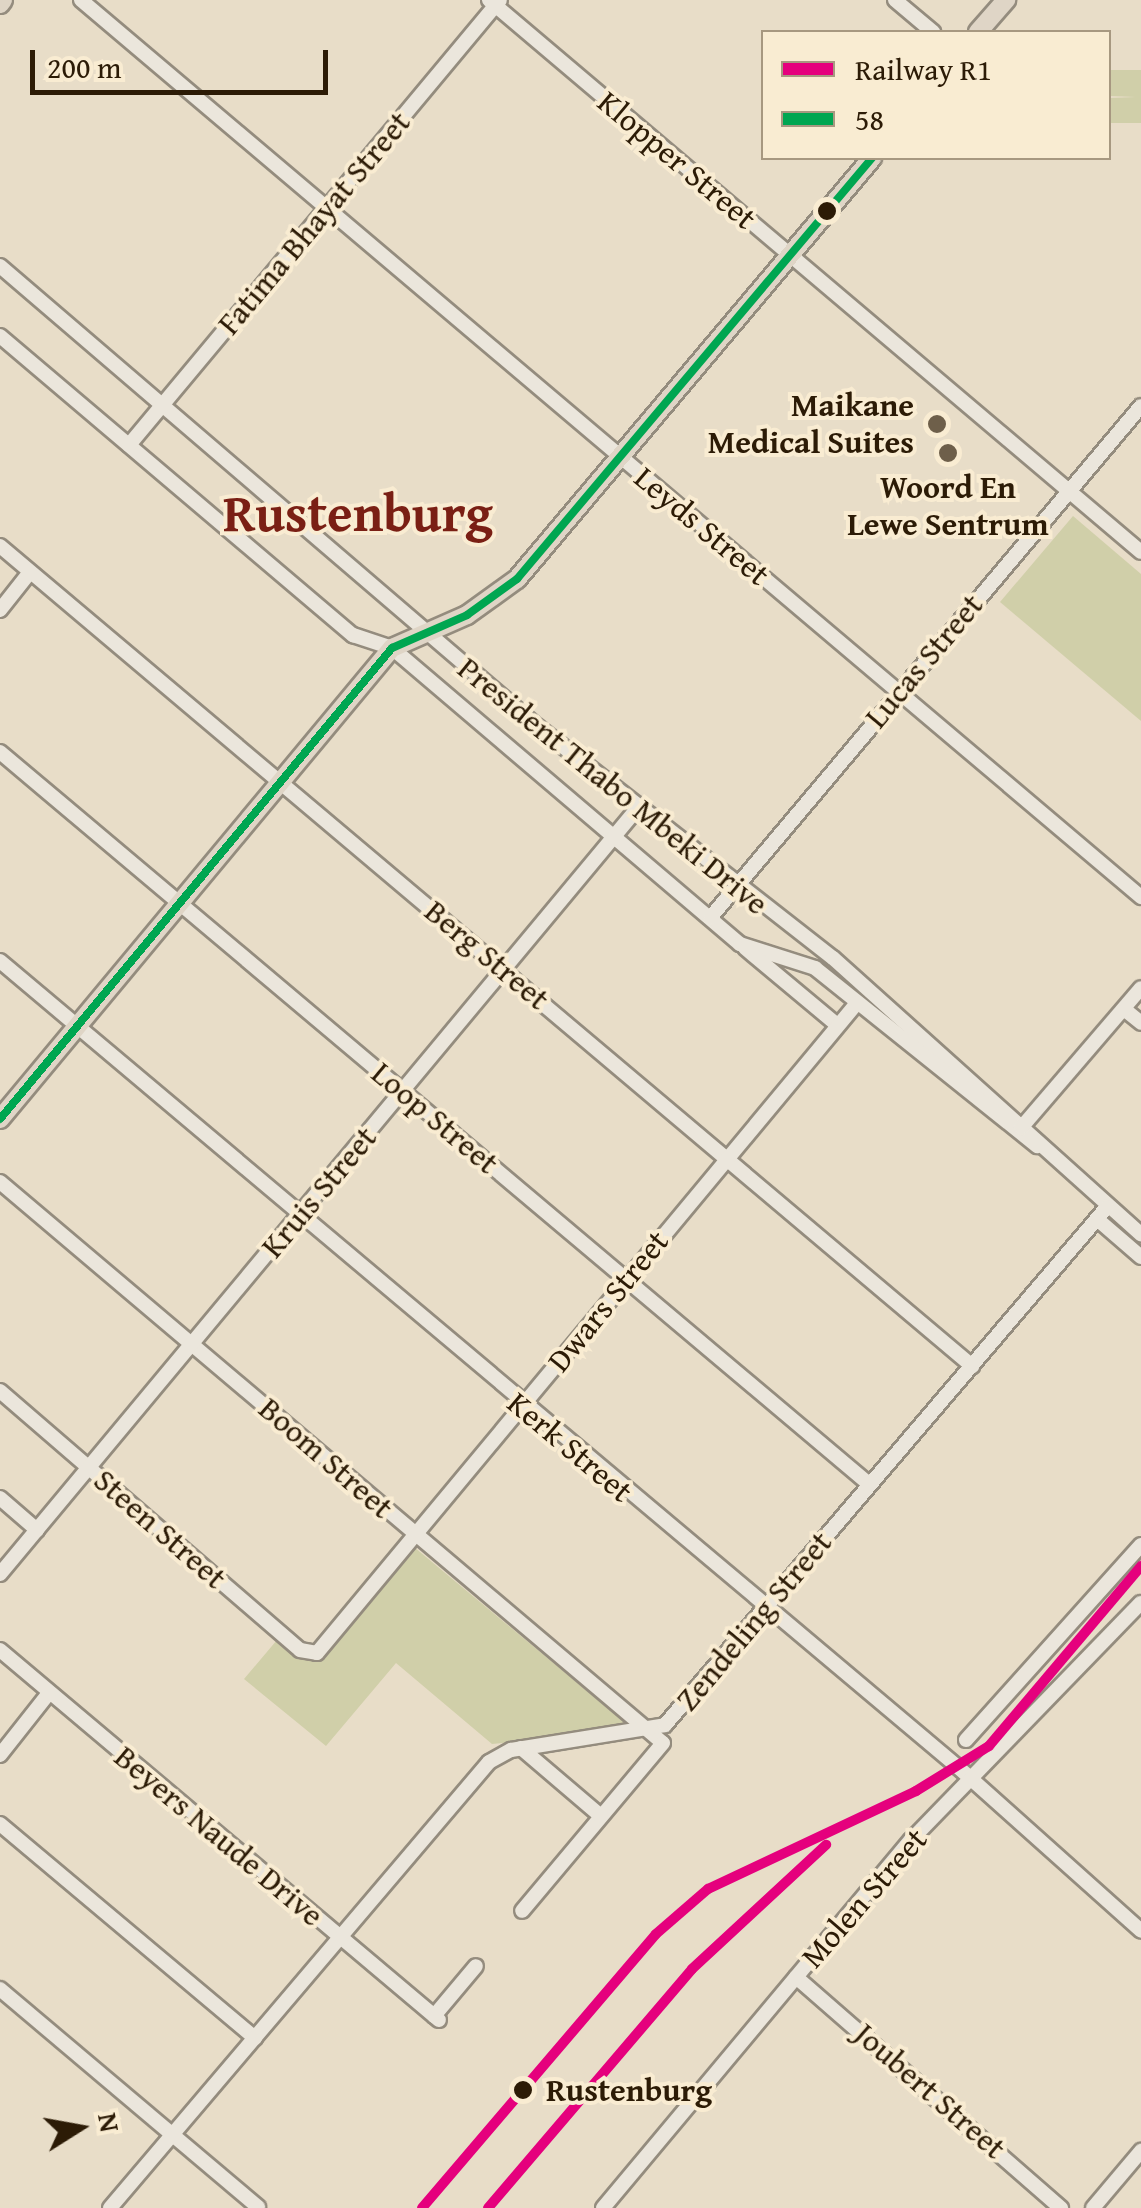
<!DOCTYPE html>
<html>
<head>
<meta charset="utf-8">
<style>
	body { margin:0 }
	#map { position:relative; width:1141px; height:2208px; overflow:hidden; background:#e8ddc8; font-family:"Gentium Book Plus",serif }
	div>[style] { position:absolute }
	.green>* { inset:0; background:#d0cfa9 }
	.roads { filter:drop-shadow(2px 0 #948c7e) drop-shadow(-2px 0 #948c7e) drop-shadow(0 2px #948c7e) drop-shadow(0 -2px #948c7e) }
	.minor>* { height:14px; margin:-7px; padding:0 7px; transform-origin:7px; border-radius:7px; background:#ebe6dc }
	.major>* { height:18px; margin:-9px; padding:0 9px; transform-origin:9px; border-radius:9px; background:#dfd5c6 }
	.bus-1>* { height:8px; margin:-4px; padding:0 4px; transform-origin:4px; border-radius:4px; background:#00a651 }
	.rail-1>* { height:10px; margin:-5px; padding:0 5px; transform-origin:5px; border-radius:5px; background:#e5007d }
	.dots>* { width:28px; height:28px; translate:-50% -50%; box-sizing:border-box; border:5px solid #f9ecd2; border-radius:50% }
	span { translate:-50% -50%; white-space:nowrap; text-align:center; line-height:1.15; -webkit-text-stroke:8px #f9ecd2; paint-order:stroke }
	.street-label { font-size:32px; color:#2c1b06 }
	.poi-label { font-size:32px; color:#2c1b06; font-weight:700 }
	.right { translate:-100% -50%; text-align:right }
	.stop-label { font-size:32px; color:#2c1b06; font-weight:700 }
	.left { translate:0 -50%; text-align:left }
	.town-label { font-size:52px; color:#7a1f14; font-weight:700 }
	.legend { position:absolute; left:761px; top:30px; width:350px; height:130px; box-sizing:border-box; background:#f9ecd2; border:2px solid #a79880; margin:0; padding:12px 18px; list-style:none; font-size:30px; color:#2c1b06 }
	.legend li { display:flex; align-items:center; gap:20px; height:50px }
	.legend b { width:50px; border:2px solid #a79880 }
	.north { position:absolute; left:30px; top:2078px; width:100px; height:100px; -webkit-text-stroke:8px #f9ecd2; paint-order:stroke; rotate:79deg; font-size:28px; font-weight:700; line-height:40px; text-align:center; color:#2c1b06 }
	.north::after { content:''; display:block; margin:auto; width:35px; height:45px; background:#2c1b06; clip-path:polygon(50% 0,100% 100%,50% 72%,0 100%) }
	.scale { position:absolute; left:30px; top:50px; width:298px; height:45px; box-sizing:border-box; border:5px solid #2c1b06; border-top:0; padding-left:12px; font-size:30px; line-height:35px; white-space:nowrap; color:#2c1b06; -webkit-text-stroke:8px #f9ecd2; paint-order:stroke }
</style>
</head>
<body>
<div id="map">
	<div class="green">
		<div style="clip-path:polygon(1109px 70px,1141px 70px,1141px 123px,1109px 123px,1109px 98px,1136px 97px,1109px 96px)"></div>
		<div style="clip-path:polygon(1073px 516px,1141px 574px,1141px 721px,1000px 602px)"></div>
		<div style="clip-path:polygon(414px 1547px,635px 1731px,492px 1744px,396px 1663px,326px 1746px,244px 1679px,277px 1640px,298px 1658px,320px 1658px)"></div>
	</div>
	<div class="roads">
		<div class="minor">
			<div style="left:81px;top:0;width:1389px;rotate:40.24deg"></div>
			<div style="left:489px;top:0;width:854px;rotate:40.25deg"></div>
			<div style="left:895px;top:0;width:50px;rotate:40.1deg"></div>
			<div style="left:0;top:266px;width:702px;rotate:40.61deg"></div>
			<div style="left:533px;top:723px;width:381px;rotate:38.1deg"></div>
			<div style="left:833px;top:958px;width:414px;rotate:41.9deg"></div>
			<div style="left:0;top:336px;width:463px;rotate:40.3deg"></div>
			<div style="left:353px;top:635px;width:41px;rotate:18.4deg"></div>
			<div style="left:392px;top:648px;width:457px;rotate:40.4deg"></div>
			<div style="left:740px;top:944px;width:79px;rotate:17.7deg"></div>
			<div style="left:815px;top:968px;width:285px;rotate:38.7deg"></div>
			<div style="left:129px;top:445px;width:579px;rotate:-50.18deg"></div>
			<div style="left:0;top:546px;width:1272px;rotate:40.15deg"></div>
			<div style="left:0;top:610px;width:48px;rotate:-51.7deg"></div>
			<div style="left:0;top:752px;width:1136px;rotate:40.11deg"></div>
			<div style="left:710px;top:918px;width:669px;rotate:-49.91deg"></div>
			<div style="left:745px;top:948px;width:120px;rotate:39.9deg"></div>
			<div style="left:0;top:961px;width:1253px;rotate:40.08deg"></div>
			<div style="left:959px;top:1768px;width:244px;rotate:41.8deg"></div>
			<div style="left:1124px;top:1009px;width:22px;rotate:39deg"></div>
			<div style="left:1021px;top:1128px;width:184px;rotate:-49.4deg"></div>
			<div style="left:0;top:1182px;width:868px;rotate:40.24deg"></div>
			<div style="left:663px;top:1743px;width:219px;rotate:130deg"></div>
			<div style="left:1097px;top:1219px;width:58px;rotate:40.8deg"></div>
			<div style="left:0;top:1391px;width:396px;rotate:40.8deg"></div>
			<div style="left:300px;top:1650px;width:17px;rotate:10deg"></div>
			<div style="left:317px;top:1653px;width:845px;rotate:-50.28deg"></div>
			<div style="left:0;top:1498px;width:49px;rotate:40.9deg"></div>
			<div style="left:0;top:1574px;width:995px;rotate:-50.22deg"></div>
			<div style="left:0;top:1650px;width:574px;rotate:40.13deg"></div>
			<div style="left:966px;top:1740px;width:262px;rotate:-48.1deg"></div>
			<div style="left:521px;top:1748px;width:105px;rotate:40.4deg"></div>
			<div style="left:0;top:1755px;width:79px;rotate:-51.7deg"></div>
			<div style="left:0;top:1824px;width:333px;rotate:40deg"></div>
			<div style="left:796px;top:1977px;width:352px;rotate:41.1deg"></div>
			<div style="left:0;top:1989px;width:338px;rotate:40.2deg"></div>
			<div style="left:434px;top:2016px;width:65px;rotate:-50deg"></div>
			<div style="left:110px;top:2208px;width:585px;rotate:-49.64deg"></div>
			<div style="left:489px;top:1762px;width:25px;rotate:-29deg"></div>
			<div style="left:511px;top:1750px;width:156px;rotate:-9.2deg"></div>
			<div style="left:665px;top:1725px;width:681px;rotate:-49.53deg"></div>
			<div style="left:603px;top:2208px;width:480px;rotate:-50.1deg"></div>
			<div style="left:911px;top:1840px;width:330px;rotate:-45.9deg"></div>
			<div style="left:1093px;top:2208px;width:75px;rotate:-49.9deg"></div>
		</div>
		<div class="major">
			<div style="left:0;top:4px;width:5px;rotate:-53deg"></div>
			<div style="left:978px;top:32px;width:43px;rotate:-48.8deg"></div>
			<div style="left:0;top:1119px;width:613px;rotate:-50.23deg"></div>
			<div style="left:392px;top:648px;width:82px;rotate:-23.7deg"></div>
			<div style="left:467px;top:615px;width:62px;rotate:-35.8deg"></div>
			<div style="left:517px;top:579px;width:551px;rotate:-49.86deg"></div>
		</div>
	</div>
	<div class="bus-1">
		<div style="left:0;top:1119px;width:613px;rotate:-50.23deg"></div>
		<div style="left:392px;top:648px;width:82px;rotate:-23.7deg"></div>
		<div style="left:467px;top:615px;width:62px;rotate:-35.8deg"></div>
		<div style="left:517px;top:579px;width:551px;rotate:-49.86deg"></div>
	</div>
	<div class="rail-1">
		<div style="left:422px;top:2208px;width:360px;rotate:-49.5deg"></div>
		<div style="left:656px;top:1934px;width:69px;rotate:-40.9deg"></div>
		<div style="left:708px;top:1889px;width:230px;rotate:-25.2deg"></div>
		<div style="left:916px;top:1791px;width:86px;rotate:-31.7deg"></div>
		<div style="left:989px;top:1746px;width:236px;rotate:-49.8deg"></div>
		<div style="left:488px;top:2208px;width:314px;rotate:-49.5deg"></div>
		<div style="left:692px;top:1969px;width:183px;rotate:-42.8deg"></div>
	</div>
	<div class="dots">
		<div style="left:827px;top:211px;background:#2c1b06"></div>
		<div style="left:937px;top:424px;background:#6e5f4a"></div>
		<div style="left:948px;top:453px;background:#6e5f4a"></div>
		<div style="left:523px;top:2090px;background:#2c1b06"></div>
	</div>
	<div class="street-label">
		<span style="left:677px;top:160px;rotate:40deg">Klopper Street</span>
		<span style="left:314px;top:223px;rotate:-50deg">Fatima Bhayat Street</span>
		<span style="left:702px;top:526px;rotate:40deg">Leyds Street</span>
		<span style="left:924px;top:661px;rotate:-50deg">Lucas Street</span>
		<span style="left:613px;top:786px;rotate:39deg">President Thabo Mbeki Drive</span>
		<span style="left:487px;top:955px;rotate:40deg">Berg Street</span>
		<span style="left:435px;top:1118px;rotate:40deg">Loop Street</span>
		<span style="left:319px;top:1192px;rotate:-50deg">Kruis Street</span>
		<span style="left:608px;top:1301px;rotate:-51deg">Dwars Street</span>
		<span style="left:570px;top:1447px;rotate:40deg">Kerk Street</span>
		<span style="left:326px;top:1458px;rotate:41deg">Boom Street</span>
		<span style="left:160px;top:1529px;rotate:41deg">Steen Street</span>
		<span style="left:754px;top:1621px;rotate:-50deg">Zendeling Street</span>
		<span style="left:219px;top:1836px;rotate:40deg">Beyers Naude Drive</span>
		<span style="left:864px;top:1898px;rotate:-49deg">Molen Street</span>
		<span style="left:930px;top:2091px;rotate:41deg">Joubert Street</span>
	</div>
	<div class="poi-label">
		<span class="right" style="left:914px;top:424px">Maikane<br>Medical Suites</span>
		<span style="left:948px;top:506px">Woord En<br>Lewe Sentrum</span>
	</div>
	<div class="stop-label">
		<span class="left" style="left:546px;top:2090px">Rustenburg</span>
	</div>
	<div class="town-label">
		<span style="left:358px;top:513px">Rustenburg</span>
	</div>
	<ul class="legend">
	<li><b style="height:12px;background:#e5007d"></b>Railway R1</li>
	<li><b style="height:12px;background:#00a651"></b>58</li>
	</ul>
	<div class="north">N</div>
	<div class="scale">200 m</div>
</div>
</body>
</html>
